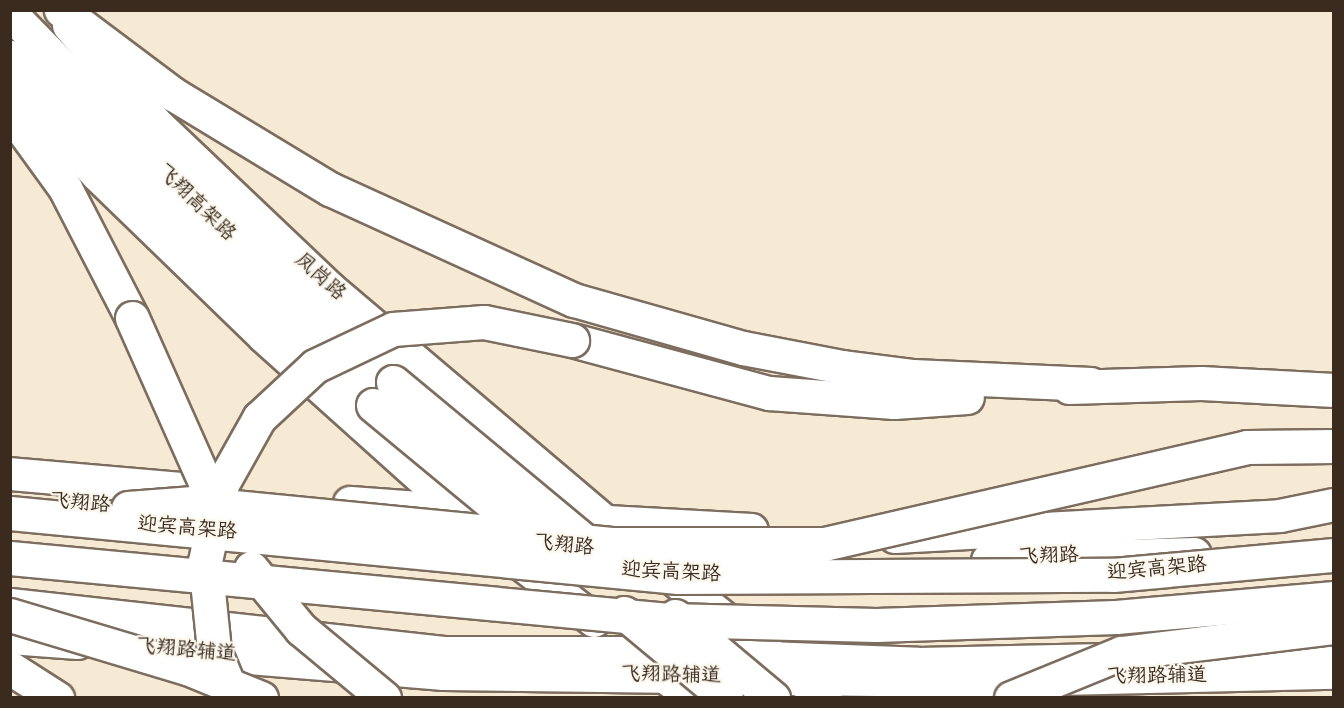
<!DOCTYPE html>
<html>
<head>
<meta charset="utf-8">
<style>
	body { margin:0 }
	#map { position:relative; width:1344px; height:708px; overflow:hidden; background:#f7ead5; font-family:Dekko,"LXGW WenKai TC",sans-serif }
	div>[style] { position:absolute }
	.roads { filter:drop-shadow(2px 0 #7d6d5e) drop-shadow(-2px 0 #7d6d5e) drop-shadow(0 2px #7d6d5e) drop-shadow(0 -2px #7d6d5e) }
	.tertiary>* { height:32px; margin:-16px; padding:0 16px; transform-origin:16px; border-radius:16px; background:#fff }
	.primary>* { height:33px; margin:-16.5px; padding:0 16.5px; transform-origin:16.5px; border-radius:16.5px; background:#fff }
	.trunk>* { height:33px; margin:-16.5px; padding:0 16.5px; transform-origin:16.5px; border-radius:16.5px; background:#fff }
	.bridges { filter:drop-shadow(2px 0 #7d6d5e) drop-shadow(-2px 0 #7d6d5e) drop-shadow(0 2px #7d6d5e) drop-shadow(0 -2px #7d6d5e) }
	.trunk-bridge>* { height:33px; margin:-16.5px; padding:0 16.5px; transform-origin:16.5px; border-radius:16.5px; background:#fff }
	span { translate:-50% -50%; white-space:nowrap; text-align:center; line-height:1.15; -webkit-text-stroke:4.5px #fbf7ec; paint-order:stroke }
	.street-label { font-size:20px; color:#3b2a1e }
	.frame { position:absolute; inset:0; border:12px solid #3b2a1e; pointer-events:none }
</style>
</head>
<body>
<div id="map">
	<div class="roads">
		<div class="tertiary">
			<div style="left:10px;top:474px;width:208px;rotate:5deg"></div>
			<div style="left:350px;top:503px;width:124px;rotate:4.2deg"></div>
			<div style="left:590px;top:521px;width:162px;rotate:3.2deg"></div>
			<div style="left:895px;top:537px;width:386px;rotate:-3.1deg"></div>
			<div style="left:1280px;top:516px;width:55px;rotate:-11.5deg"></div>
			<div style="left:10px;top:638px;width:68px;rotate:4.2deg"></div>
			<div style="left:152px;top:650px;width:293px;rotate:4.7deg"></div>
			<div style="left:444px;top:674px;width:239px;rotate:0.7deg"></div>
			<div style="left:787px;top:679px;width:183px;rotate:0.6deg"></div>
			<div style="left:970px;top:681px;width:364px;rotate:-1.3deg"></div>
		</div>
		<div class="primary">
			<div style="left:69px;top:25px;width:130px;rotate:48.7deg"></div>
			<div style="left:155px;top:123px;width:241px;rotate:43.5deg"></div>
			<div style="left:330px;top:289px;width:413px;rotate:40.3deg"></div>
			<div style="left:645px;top:556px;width:229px;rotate:38.3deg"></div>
			<div style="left:10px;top:80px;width:129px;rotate:47.2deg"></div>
			<div style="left:98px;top:175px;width:231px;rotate:44.1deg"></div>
			<div style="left:264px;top:336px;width:302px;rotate:41.9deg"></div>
			<div style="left:489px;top:538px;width:133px;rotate:38deg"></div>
			<div style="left:988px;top:560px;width:206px;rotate:-1.7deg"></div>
			<div style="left:10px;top:605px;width:438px;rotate:6.3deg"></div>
			<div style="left:445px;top:653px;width:191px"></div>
			<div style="left:636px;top:653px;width:282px;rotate:2.2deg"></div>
			<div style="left:918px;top:664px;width:186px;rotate:-1.2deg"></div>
			<div style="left:632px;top:650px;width:78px;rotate:38.2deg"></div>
			<div style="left:1179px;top:658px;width:155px;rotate:-2.2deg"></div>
		</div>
		<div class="trunk">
			<div style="left:61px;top:10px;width:140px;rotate:36.9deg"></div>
			<div style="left:173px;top:94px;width:184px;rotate:31.2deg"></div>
			<div style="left:330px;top:189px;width:268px;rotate:24.5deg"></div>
			<div style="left:574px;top:300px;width:176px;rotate:15.9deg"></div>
			<div style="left:743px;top:348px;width:102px;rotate:10.8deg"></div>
			<div style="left:843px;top:367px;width:71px;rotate:7.3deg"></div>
			<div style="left:913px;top:376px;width:178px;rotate:2.6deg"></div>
			<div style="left:10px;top:13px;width:305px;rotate:45.7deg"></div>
			<div style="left:223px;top:231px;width:227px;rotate:41.6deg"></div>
			<div style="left:10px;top:57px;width:274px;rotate:45.9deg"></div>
			<div style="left:201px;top:254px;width:229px;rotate:41.3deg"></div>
			<div style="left:10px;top:112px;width:94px;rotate:54.1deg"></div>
			<div style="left:65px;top:188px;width:146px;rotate:62.7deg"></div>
			<div style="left:572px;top:340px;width:204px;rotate:15.1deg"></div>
			<div style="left:769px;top:393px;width:125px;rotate:4.1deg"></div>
			<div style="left:894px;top:402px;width:73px;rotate:-3.9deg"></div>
			<div style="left:1069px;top:387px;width:132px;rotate:-1.7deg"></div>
			<div style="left:1201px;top:383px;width:133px;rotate:3deg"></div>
			<div style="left:10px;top:668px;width:56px;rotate:32.6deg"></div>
		</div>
	</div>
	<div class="bridges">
		<div class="trunk-bridge">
			<div style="left:132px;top:318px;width:217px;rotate:66deg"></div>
			<div style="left:393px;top:382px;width:252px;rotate:39.7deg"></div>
			<div style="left:373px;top:405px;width:209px;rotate:39.6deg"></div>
			<div style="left:128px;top:508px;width:65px;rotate:-4.4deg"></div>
			<div style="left:193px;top:503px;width:423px;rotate:5.6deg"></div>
			<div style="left:614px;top:544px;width:210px"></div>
			<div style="left:824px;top:544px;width:434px;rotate:-12.9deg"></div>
			<div style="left:1247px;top:447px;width:87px;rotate:-0.7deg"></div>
			<div style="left:10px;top:513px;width:671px;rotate:5.47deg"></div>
			<div style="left:678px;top:577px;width:435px;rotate:-0.3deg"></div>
			<div style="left:1113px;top:575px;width:222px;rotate:-5.2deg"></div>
			<div style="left:10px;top:558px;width:661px;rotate:5.38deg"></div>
			<div style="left:668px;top:620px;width:208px;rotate:1.4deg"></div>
			<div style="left:876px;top:625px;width:240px;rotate:-1.9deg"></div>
			<div style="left:1116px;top:617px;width:219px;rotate:-5deg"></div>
			<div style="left:251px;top:568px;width:79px;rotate:50.7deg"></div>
			<div style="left:301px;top:629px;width:108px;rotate:39.7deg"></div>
			<div style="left:624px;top:613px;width:133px;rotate:39.8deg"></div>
			<div style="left:10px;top:615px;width:185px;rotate:16.7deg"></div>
			<div style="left:187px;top:668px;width:80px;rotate:22.1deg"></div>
			<div style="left:675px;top:616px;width:128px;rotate:39.9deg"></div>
			<div style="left:234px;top:698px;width:52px;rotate:-112.6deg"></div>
			<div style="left:214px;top:650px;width:89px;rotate:-95.8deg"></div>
			<div style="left:205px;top:561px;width:79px;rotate:-77.6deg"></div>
			<div style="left:222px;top:484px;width:76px;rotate:-60.7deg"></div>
			<div style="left:259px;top:418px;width:76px;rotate:-42.9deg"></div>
			<div style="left:315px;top:366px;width:86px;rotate:-25.4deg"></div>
			<div style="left:393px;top:329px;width:91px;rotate:-4.4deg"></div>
			<div style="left:484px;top:322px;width:90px;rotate:11.6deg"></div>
			<div style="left:1011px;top:698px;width:119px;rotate:-22.2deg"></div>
			<div style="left:1121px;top:653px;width:215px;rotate:-7deg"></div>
		</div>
	</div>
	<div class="street-label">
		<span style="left:195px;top:204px;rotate:44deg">飞翔高架路</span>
		<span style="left:319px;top:278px;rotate:42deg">凤岗路</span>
		<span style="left:80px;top:505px;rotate:5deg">飞翔路</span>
		<span style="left:187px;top:530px;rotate:5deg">迎宾高架路</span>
		<span style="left:564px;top:547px;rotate:6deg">飞翔路</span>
		<span style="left:1049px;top:558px;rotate:-2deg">飞翔路</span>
		<span style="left:1157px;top:571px;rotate:-5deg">迎宾高架路</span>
		<span style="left:671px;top:574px;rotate:3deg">迎宾高架路</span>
		<span style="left:186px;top:652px;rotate:5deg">飞翔路辅道</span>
		<span style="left:671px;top:677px;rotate:1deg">飞翔路辅道</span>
		<span style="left:1157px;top:678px;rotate:-1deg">飞翔路辅道</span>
	</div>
	<div class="frame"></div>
</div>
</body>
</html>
